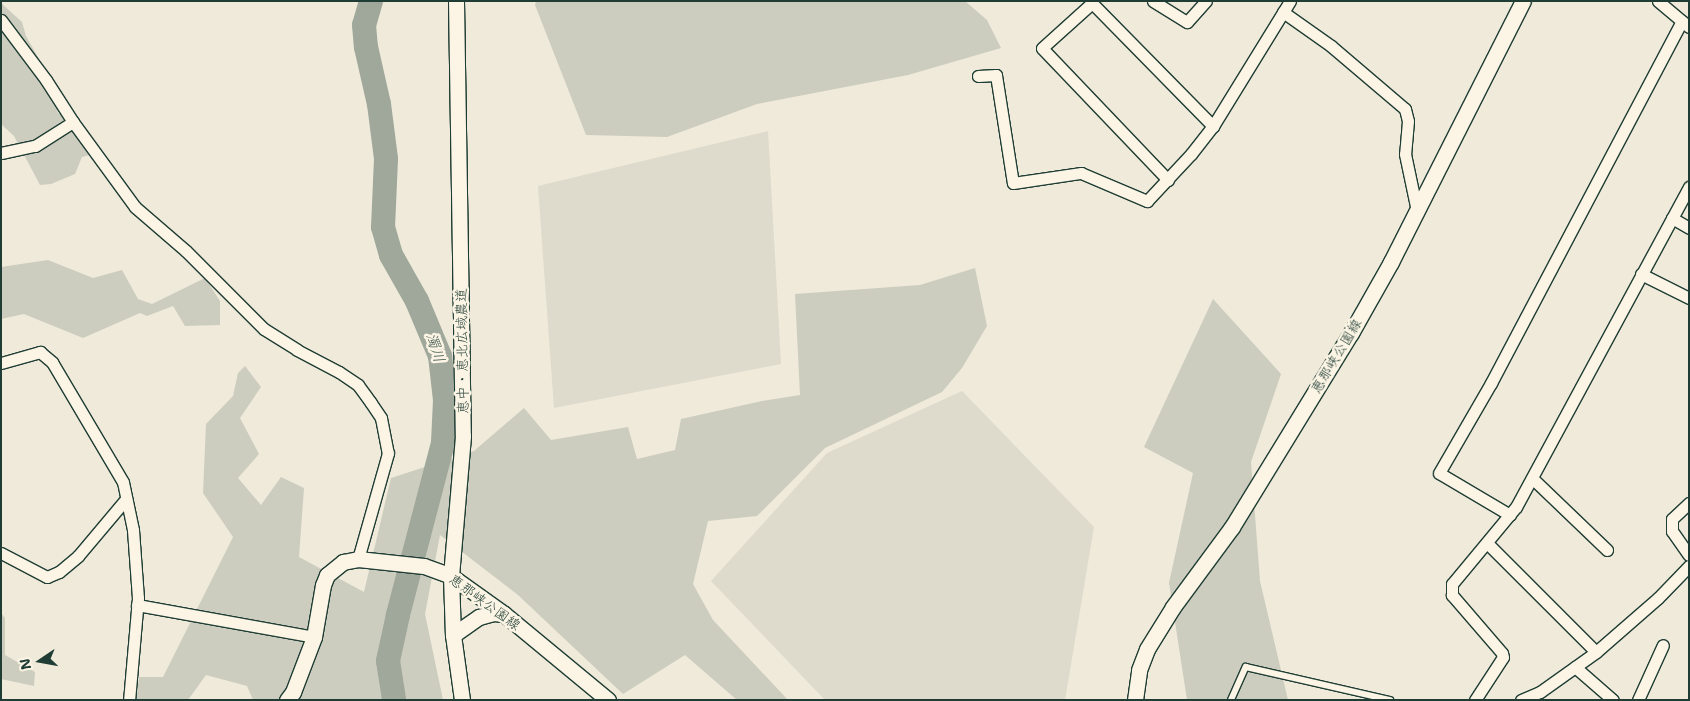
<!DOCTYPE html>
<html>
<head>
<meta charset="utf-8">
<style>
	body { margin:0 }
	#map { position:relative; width:1690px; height:701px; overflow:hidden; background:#efeada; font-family:"Shantell Sans","Klee One",sans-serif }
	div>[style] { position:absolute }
	.built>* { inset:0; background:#dedbcc }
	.green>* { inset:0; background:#cccdbf }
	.river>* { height:24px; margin:-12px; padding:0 12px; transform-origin:12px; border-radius:12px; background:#9fa89a }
	.roads { filter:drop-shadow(1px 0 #1f3d34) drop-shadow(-1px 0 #1f3d34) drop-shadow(0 1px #1f3d34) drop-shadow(0 -1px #1f3d34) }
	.lane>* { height:5.5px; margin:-2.75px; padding:0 2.75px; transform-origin:2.75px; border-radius:2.75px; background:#fcf5e5 }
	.street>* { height:11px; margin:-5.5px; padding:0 5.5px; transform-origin:5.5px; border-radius:5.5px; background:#fcf5e5 }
	.secondary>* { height:15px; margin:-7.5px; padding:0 7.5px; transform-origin:7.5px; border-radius:7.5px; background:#fcf5e5 }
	span { translate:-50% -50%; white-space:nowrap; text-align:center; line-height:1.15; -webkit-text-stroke:5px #fcf5e5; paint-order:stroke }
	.street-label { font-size:14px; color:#1f3d34 }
	.water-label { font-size:15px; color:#455d53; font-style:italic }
	.frame { position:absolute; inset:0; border:2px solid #1f3d34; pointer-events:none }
	.north { position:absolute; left:15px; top:636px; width:50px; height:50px; -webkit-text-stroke:4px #fcf5e5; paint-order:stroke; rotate:258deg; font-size:14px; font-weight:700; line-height:20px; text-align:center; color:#1f3d34 }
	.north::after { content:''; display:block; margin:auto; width:18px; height:22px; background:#1f3d34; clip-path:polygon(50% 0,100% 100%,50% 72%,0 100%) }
</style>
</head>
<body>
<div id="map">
	<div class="built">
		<div style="clip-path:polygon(768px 131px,781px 364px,554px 408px,538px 186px)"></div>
		<div style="clip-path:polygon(962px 391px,1094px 527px,1065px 700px,825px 700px,711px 581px,827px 453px)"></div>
	</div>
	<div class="green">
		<div style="clip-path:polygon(536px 1px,965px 1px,987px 20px,1001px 48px,908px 75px,757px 104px,667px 137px,586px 135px,535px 5px)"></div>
		<div style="clip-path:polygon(1px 3px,22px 22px,26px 36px,44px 68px,58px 113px,87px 130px,100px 152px,82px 157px,75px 174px,51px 184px,40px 185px,14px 136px,1px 124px)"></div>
		<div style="clip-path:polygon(48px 260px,93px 278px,122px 270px,138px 299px,152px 304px,205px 278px,220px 301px,220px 325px,185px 326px,173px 306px,147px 316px,140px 313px,83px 338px,24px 314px,1px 319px,1px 267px)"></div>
		<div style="clip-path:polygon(975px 268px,987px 326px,962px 368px,942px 392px,825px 448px,757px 516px,708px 521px,693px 584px,713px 620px,788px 700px,737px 700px,685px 655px,623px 694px,518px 595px,440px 535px,425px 614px,443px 700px,253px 700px,247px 686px,206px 675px,188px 700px,136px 700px,139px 677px,163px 677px,233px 537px,203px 493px,206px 424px,233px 396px,238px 373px,245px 366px,261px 387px,240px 418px,259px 454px,238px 478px,261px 505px,281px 477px,304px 488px,299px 557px,364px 592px,391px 478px,474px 451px,524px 408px,551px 440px,628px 427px,637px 459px,675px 450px,681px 419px,762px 401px,800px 395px,795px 294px,920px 285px)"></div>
		<div style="clip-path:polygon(1213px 299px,1281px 374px,1251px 462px,1260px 581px,1288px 700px,1187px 700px,1169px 583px,1193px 473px,1144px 447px)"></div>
		<div style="clip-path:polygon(1px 613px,5px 618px,5px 655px,35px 672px,34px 686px,1px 679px)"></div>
	</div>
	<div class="river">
		<div style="left:371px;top:1px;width:25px;rotate:106deg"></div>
		<div style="left:364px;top:25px;width:22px;rotate:85deg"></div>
		<div style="left:366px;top:47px;width:58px;rotate:77.2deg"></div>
		<div style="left:379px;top:104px;width:55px;rotate:82.7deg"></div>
		<div style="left:386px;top:159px;width:68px;rotate:92.5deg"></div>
		<div style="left:383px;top:227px;width:29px;rotate:74deg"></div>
		<div style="left:391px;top:255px;width:53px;rotate:60.5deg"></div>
		<div style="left:417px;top:301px;width:60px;rotate:67.3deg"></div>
		<div style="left:440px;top:356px;width:44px;rotate:83.5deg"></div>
		<div style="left:445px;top:400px;width:43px;rotate:92.7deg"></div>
		<div style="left:443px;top:443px;width:178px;rotate:104.7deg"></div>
		<div style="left:398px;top:615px;width:47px;rotate:102.3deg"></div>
		<div style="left:388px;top:661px;width:39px;rotate:81deg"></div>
	</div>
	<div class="roads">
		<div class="lane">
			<div style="left:1231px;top:700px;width:36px;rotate:-66deg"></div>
			<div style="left:1246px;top:667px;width:148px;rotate:12.9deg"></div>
		</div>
		<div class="street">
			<div style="left:1153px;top:1px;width:40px;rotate:32deg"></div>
			<div style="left:1187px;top:22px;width:28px;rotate:-48deg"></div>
			<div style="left:1658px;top:1px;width:40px;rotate:40deg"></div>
			<div style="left:1283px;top:12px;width:59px;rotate:35.3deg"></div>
			<div style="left:1331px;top:46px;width:97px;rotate:40.4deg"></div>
			<div style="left:1405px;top:109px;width:12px;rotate:76deg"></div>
			<div style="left:1408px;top:121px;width:33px;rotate:95deg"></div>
			<div style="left:1405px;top:154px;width:58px;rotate:78.1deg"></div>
			<div style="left:1px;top:20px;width:75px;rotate:53.1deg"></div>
			<div style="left:46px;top:80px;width:50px;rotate:57.3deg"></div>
			<div style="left:73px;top:122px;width:105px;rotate:53.9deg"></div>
			<div style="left:135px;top:207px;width:67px;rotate:40.8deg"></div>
			<div style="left:186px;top:251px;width:110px;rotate:45deg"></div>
			<div style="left:264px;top:329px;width:39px;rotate:32deg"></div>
			<div style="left:297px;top:350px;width:47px;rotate:27.6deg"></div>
			<div style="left:339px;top:372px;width:23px;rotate:34deg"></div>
			<div style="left:358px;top:385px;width:22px;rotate:54deg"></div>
			<div style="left:371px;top:403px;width:18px;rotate:56deg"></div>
			<div style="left:381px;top:418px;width:36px;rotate:79deg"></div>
			<div style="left:388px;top:453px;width:110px;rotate:105.8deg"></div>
			<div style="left:978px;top:76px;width:18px;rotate:-3deg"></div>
			<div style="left:996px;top:75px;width:109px;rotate:81.1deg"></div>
			<div style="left:1013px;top:183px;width:69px;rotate:-8.4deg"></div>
			<div style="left:1081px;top:173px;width:72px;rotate:23deg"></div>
			<div style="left:1147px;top:201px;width:64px;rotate:-46.9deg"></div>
			<div style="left:1191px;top:154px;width:36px;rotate:-52deg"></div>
			<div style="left:1213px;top:126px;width:147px;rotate:-58.4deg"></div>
			<div style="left:1px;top:153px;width:35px;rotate:-12deg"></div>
			<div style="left:35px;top:146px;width:45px;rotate:-32.3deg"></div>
			<div style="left:1168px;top:180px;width:182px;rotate:-133.7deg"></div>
			<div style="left:1042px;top:48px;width:67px;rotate:-42deg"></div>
			<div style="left:1092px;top:3px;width:173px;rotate:45.5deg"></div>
			<div style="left:1672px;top:218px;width:20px;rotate:30deg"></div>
			<div style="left:1641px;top:274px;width:54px;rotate:26.6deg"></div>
			<div style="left:1px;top:363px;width:41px;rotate:-15.8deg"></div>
			<div style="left:40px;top:352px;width:16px;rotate:40deg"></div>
			<div style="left:52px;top:362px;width:139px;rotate:59.4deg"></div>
			<div style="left:123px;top:482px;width:49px;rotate:78.2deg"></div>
			<div style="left:133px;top:530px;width:68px;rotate:85.8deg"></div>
			<div style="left:138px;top:598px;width:102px;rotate:95deg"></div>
			<div style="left:1532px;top:478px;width:104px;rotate:43.8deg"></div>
			<div style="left:1689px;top:503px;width:23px;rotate:137deg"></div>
			<div style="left:1672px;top:519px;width:12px;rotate:90deg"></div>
			<div style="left:1672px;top:531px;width:29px;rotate:55deg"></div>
			<div style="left:1510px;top:515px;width:82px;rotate:-149.4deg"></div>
			<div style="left:1439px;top:473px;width:104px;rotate:-60deg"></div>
			<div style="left:1491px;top:383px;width:409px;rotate:-62.2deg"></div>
			<div style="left:1487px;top:543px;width:154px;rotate:45deg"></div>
			<div style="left:1px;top:553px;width:52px;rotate:27.6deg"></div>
			<div style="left:47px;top:577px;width:13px;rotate:-23deg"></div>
			<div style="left:59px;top:572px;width:25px;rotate:-40deg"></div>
			<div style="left:78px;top:556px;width:75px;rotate:-49.9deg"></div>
			<div style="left:137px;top:605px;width:180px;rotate:10.2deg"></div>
			<div style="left:1575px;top:667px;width:50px;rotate:41deg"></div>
			<div style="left:1475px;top:700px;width:51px;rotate:-56.9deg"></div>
			<div style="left:1503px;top:657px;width:4px;rotate:-104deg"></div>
			<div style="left:1502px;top:653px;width:77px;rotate:-130.8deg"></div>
			<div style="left:1452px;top:595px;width:11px;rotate:-90deg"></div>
			<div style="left:1452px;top:584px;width:100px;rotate:-50.3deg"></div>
			<div style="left:1516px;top:507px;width:364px;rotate:-61.6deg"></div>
			<div style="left:1521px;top:700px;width:21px;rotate:-23deg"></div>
			<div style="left:1540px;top:692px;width:69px;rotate:-35.5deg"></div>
			<div style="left:1596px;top:652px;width:82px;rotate:-41.1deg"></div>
			<div style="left:1658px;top:598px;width:45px;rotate:-45.9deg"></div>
			<div style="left:1638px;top:700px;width:60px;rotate:-65.6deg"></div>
		</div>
		<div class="secondary">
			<div style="left:456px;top:1px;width:435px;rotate:89.1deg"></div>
			<div style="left:463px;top:436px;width:141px;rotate:94.9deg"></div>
			<div style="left:451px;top:576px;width:59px;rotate:88.1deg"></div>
			<div style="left:453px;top:635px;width:66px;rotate:82.1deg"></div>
			<div style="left:453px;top:635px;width:32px;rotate:-35deg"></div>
			<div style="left:479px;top:617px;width:16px;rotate:-15deg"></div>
			<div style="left:494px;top:613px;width:10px;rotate:6deg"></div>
			<div style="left:287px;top:700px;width:10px;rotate:-53deg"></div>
			<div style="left:293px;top:692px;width:59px;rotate:-69.1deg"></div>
			<div style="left:314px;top:637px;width:53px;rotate:-80.2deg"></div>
			<div style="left:323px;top:585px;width:11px;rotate:-68deg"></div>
			<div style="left:327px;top:575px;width:21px;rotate:-39deg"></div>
			<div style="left:343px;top:562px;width:15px;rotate:-11deg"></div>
			<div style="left:358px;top:559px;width:66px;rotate:6.1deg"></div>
			<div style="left:424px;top:566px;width:29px;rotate:20deg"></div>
			<div style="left:451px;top:576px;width:65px;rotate:35.6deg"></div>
			<div style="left:504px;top:614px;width:135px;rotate:39.6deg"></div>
			<div style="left:1135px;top:700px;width:30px;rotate:-82deg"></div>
			<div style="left:1139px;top:670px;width:22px;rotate:-69deg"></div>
			<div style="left:1147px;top:649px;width:49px;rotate:-58.2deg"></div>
			<div style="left:1173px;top:607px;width:99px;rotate:-53.6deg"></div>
			<div style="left:1232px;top:527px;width:228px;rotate:-58.5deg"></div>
			<div style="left:1351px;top:333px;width:81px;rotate:-60.6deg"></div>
			<div style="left:1391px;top:262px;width:292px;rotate:-63.2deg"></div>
		</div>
	</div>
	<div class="street-label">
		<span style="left:462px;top:351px;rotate:-91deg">恵中・恵北広域農道</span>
		<span style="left:1336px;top:356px;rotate:-59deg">恵那峡公園線</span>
		<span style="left:485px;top:602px;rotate:36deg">恵那峡公園線</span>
	</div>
	<div class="water-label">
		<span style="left:435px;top:348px;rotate:72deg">濁川</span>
	</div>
	<div class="frame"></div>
	<div class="north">N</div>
</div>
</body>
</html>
